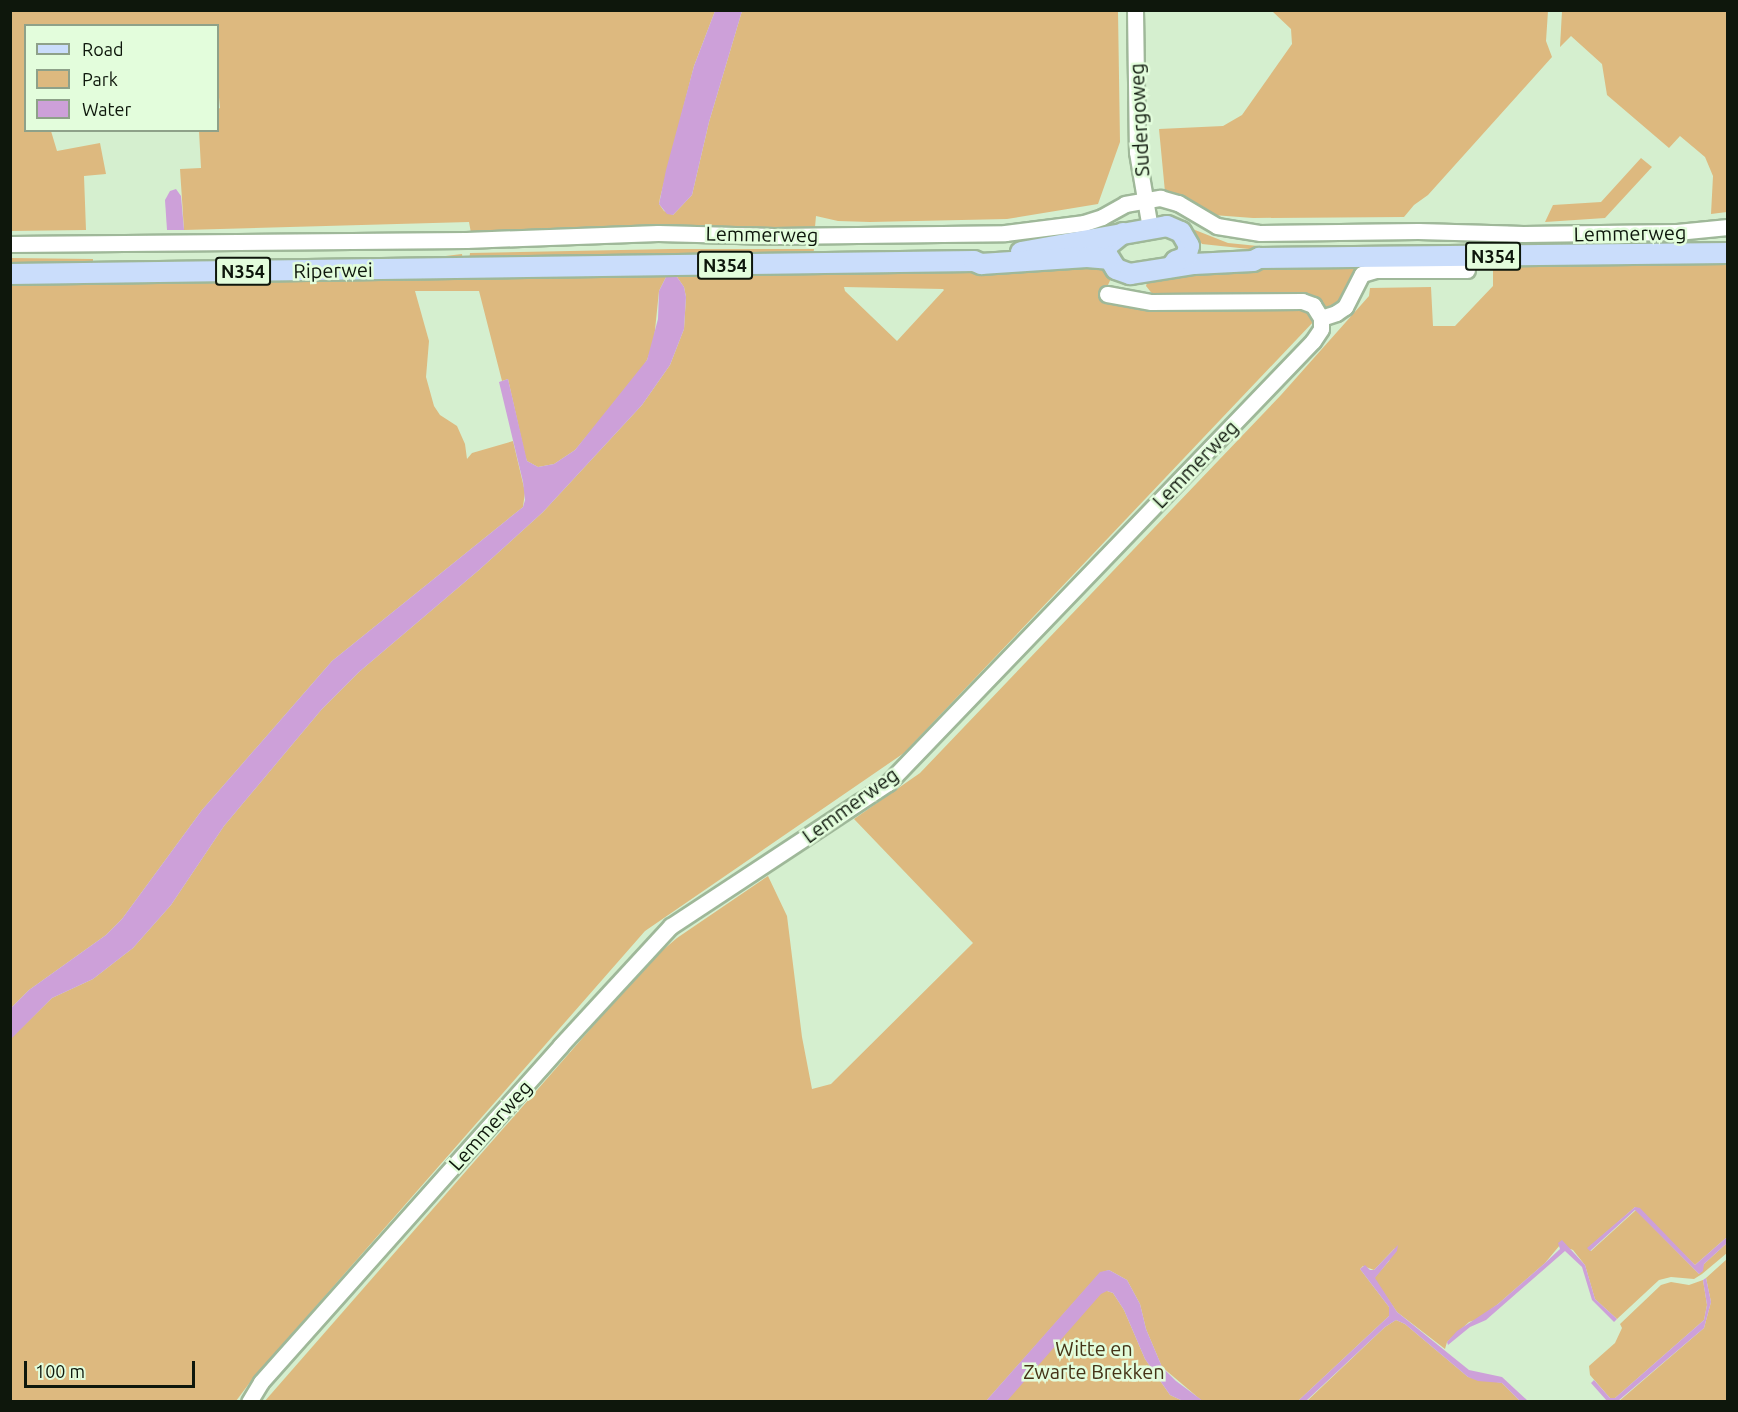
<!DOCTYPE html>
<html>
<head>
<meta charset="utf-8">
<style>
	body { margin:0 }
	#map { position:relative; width:1738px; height:1412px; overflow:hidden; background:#d5efcf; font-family:Ubuntu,sans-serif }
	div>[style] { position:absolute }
	.green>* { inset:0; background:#ddb97f; transform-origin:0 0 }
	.water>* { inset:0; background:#cda0d9 }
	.roads { filter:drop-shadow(2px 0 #9fb899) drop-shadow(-2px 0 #9fb899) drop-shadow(0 2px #9fb899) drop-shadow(0 -2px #9fb899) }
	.minor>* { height:15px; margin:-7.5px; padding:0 7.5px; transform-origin:7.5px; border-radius:7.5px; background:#fff }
	.major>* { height:20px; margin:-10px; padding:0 10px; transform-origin:10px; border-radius:10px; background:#caddfb }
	span { translate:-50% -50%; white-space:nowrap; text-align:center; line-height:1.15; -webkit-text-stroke:5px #e3fddc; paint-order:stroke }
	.shield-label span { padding:2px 4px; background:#e3fddc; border:2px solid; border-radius:4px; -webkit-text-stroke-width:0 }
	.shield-label { font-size:18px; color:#0e170c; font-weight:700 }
	.street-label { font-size:20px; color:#0e170c }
	.park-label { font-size:20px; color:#453417 }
	.frame { position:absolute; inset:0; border:12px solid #0e170c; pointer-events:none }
	.legend { position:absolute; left:24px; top:24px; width:195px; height:108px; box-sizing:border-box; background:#e3fddc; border:2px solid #8ea189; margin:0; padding:8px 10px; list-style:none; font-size:18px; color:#0e170c }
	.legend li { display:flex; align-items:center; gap:12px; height:30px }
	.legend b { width:30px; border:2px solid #8ea189 }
	.scale { position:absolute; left:24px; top:1361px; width:171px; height:27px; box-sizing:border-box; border:3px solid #0e170c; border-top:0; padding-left:8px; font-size:18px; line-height:21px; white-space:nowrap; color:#0e170c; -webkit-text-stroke:4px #e3fddc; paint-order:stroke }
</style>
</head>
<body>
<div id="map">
	<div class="green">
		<div style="clip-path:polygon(10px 11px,715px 11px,694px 66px,660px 198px,659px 204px,664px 211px,673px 215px,692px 195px,709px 122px,742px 11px,1118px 11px,1120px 142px,1098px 204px,1007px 219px,870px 222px,838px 221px,816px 216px,815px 227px,811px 231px,471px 233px,469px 222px,184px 230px,180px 169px,201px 168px,199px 131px,218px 130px,218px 109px,220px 108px,218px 87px,218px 26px,26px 26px,26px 130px,51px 131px,57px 151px,100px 143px,106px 174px,84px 176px,86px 230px,11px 231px)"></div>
		<div style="clip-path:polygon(1272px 11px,1548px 11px,1546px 41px,1552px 57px,1428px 195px,1414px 205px,1404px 217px,1253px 218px,1213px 215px,1190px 200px,1165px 192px,1159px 129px,1223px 126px,1242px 115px,1292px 44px,1291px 29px)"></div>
		<div style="clip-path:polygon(1562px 11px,1727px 11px,1727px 212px,1711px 214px,1713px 176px,1705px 157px,1680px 136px,1669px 148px,1607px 95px,1602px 64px,1571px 36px,1560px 47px)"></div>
		<div style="clip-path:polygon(1641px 158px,1652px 167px,1605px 218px,1545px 222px,1553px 205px,1601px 202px)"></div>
		<div style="clip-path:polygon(1190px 228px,1228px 243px,1268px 247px,1268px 251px,1202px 244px)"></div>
		<div style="clip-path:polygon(671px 249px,814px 249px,813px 258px,469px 262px,470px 253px)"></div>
		<div style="left:462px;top:254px;width:8px;height:360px;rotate:83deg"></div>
		<div style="clip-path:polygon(11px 258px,93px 259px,93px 266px,11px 267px)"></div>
		<div style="clip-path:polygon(1727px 259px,1727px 1237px,1695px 1265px,1635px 1207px,1588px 1248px,1591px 1251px,1636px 1210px,1699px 1274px,1704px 1264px,1727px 1243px,1727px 1253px,1702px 1274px,1694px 1279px,1671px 1277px,1659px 1280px,1617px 1319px,1595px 1299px,1585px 1265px,1573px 1250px,1560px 1245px,1545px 1263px,1498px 1304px,1478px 1319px,1469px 1322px,1447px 1342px,1445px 1349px,1397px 1312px,1375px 1280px,1375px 1277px,1389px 1261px,1395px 1248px,1374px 1270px,1363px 1266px,1360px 1269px,1389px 1307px,1389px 1316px,1298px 1401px,1201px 1400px,1162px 1367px,1146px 1329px,1140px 1304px,1127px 1280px,1109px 1270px,1100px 1273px,986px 1401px,264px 1402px,649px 962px,677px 938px,768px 876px,787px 916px,802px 1037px,812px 1089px,831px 1084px,973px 943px,854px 819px,920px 773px,1281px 395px,1369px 296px,1370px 288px,1431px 287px,1433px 326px,1455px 326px,1493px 286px,1493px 262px)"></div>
		<div style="clip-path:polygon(evenodd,1095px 260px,1113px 274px,1103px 296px,1303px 305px,1316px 319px,904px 753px,645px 931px,254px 1377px,236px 1401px,11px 1401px,10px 1039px,52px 998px,93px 979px,133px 948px,171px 905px,224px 826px,322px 709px,359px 672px,479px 570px,543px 512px,642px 405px,670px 365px,684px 329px,686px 297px,684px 287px,675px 274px,813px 273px,1095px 260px,844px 287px,943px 289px,944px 290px,897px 341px,845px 291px,844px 287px)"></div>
		<div style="clip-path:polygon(1367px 263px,1344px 303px,1327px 309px,1317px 301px,1154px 296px,1146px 286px,1148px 279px,1179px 270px)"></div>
		<div style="clip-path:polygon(667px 275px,659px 291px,654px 340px,647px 360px,637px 376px,575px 450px,554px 464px,538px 467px,527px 461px,525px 455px,508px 379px,502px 381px,479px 291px,415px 291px,429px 341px,426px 377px,434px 406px,440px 415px,457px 426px,465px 444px,467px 459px,472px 453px,513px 441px,525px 492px,523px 507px,332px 661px,202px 810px,122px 919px,106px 935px,29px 990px,11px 1008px,11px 281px)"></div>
		<div style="clip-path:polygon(1727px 1259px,1727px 1401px,1618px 1402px,1704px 1328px,1711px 1302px,1706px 1278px)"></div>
		<div style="clip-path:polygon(1703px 1280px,1707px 1305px,1704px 1320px,1615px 1398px,1610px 1398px,1590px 1375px,1589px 1366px,1615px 1343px,1622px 1328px,1620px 1324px,1661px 1285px,1671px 1282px,1689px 1285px)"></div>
		<div style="clip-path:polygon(1101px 1289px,1113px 1293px,1124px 1310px,1145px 1359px,1170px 1395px,1183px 1401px,1002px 1402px)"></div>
		<div style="clip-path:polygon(1396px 1320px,1405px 1324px,1468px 1377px,1502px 1383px,1520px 1401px,1306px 1402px,1385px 1327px)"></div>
	</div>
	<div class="water">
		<div style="clip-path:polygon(715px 11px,742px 11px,709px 122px,692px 195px,673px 215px,667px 214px,659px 204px,666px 170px,694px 66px)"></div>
		<div style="clip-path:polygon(176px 189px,181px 196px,184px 230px,167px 230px,165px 200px,170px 191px)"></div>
		<div style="clip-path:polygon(675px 274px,684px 287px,686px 297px,684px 329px,670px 365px,642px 405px,543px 512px,479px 570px,359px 672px,322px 709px,224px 826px,171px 905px,133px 948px,93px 979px,52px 998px,11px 1039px,11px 1008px,29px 990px,106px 935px,122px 919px,202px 810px,332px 661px,523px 507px,525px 500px,523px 482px,499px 382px,508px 379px,527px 461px,538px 467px,554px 464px,575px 450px,647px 360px,658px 319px,659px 291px,667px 275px)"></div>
		<div style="clip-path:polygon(1635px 1207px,1640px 1208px,1695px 1265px,1727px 1237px,1727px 1243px,1704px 1264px,1703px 1271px,1699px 1274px,1635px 1210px,1590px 1251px,1587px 1248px)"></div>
		<div style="clip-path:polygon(1562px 1240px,1585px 1265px,1595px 1299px,1617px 1319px,1614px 1322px,1592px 1300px,1582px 1267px,1565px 1251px,1486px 1320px,1470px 1327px,1448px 1345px,1447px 1342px,1457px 1331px,1498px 1304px,1545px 1263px,1560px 1249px,1558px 1243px)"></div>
		<div style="clip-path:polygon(1398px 1245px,1397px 1251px,1375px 1278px,1397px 1312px,1469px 1370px,1502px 1377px,1528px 1401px,1520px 1401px,1502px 1383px,1478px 1381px,1468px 1377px,1405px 1324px,1396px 1320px,1385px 1327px,1306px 1401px,1298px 1401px,1389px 1316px,1389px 1307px,1360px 1269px,1365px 1265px,1370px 1270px,1374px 1270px)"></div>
		<div style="clip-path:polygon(1109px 1270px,1127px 1280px,1140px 1304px,1146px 1329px,1162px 1367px,1176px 1381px,1203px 1401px,1183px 1401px,1170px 1395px,1145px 1359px,1124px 1310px,1113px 1293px,1107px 1291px,1101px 1294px,1007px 1401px,986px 1401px,1100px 1272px)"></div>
		<div style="clip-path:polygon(1706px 1278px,1711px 1302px,1704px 1328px,1618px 1401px,1607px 1401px,1591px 1383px,1594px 1380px,1610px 1398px,1615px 1398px,1704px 1320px,1707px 1305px,1703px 1280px)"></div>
	</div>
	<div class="roads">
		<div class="minor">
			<div style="left:1135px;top:10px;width:142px;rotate:89.2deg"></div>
			<div style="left:1137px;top:152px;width:77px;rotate:80.3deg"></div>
			<div style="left:10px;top:244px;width:456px;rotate:-0.5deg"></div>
			<div style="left:466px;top:240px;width:192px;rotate:-2.1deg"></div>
			<div style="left:658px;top:233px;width:116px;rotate:1.5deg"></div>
			<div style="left:774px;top:236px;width:231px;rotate:-0.7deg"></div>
			<div style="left:1005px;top:233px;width:80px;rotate:-7.2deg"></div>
			<div style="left:1084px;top:223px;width:19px;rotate:-18deg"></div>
			<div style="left:1102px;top:217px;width:26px;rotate:-29deg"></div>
			<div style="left:1125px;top:204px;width:36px;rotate:-10deg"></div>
			<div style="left:1160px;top:198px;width:19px;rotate:16deg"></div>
			<div style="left:1178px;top:203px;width:45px;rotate:30.5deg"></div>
			<div style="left:1217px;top:226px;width:44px;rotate:9.2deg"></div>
			<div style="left:1260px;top:233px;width:158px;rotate:-0.7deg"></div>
			<div style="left:1418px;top:231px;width:105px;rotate:1.6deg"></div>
			<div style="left:1523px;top:234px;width:154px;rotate:-0.7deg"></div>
			<div style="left:1677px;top:232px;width:51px;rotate:-5.6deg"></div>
			<div style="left:1107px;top:294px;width:45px;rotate:10.3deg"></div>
			<div style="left:1151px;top:302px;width:151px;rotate:-0.4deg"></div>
			<div style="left:1302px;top:301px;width:12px;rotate:20deg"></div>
			<div style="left:1313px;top:305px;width:15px;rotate:58deg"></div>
			<div style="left:249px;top:1402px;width:23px;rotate:-59deg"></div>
			<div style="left:261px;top:1382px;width:451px;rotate:-48.3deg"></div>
			<div style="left:561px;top:1045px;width:162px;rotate:-47.3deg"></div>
			<div style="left:671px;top:926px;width:260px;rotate:-33.4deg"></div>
			<div style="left:888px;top:783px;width:613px;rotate:-46.12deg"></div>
			<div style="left:1313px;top:341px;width:14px;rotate:-56deg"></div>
			<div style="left:1321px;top:329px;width:11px;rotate:-90deg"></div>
			<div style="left:1321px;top:318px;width:16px;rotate:-18deg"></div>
			<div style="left:1336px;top:313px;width:11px;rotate:-34deg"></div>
			<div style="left:1345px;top:307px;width:37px;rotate:-63deg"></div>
			<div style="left:1362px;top:274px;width:15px;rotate:-16deg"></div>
			<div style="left:1376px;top:270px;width:91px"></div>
		</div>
		<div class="major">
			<div style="left:1123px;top:233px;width:19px;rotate:141deg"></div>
			<div style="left:1108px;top:245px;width:8px;rotate:104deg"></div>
			<div style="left:1106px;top:253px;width:19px;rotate:58deg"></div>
			<div style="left:1116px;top:269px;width:15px;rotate:20deg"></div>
			<div style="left:1130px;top:274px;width:65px;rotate:-8.9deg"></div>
			<div style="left:1194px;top:264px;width:59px;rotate:-2.9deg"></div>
			<div style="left:1253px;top:261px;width:7px;rotate:-27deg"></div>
			<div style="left:1259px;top:258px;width:469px;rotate:-0.6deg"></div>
			<div style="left:1021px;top:252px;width:148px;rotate:-10.1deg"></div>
			<div style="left:1167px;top:226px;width:15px;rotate:23deg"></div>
			<div style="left:1181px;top:232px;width:16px;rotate:60deg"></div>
			<div style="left:1189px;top:246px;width:11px;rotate:105deg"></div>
			<div style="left:1186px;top:257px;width:11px;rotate:158deg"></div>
			<div style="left:1176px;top:261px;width:8px;rotate:130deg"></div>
			<div style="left:10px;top:274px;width:964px;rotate:-0.77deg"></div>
			<div style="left:974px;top:261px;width:8px;rotate:23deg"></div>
			<div style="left:981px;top:264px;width:106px;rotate:-3.8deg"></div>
			<div style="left:1087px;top:257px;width:21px;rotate:5deg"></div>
		</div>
	</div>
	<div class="shield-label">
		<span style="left:1493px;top:256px">N354</span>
		<span style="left:725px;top:265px">N354</span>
		<span style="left:243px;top:271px">N354</span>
	</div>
	<div class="street-label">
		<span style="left:1139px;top:120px;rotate:-93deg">Sudergoweg</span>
		<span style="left:1630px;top:233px;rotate:-1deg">Lemmerweg</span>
		<span style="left:762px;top:234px;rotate:1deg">Lemmerweg</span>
		<span style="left:333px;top:270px;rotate:-1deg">Riperwei</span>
		<span style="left:1195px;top:464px;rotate:-46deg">Lemmerweg</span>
		<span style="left:850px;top:805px;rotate:-36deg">Lemmerweg</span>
		<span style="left:490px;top:1125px;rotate:-48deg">Lemmerweg</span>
	</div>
	<div class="park-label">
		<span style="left:1094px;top:1360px">Witte en<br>Zwarte Brekken</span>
	</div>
	<div class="frame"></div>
	<ul class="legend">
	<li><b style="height:8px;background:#caddfb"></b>Road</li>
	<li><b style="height:16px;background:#ddb97f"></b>Park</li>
	<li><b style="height:16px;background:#cda0d9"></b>Water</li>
	</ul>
	<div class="scale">100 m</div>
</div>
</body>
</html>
